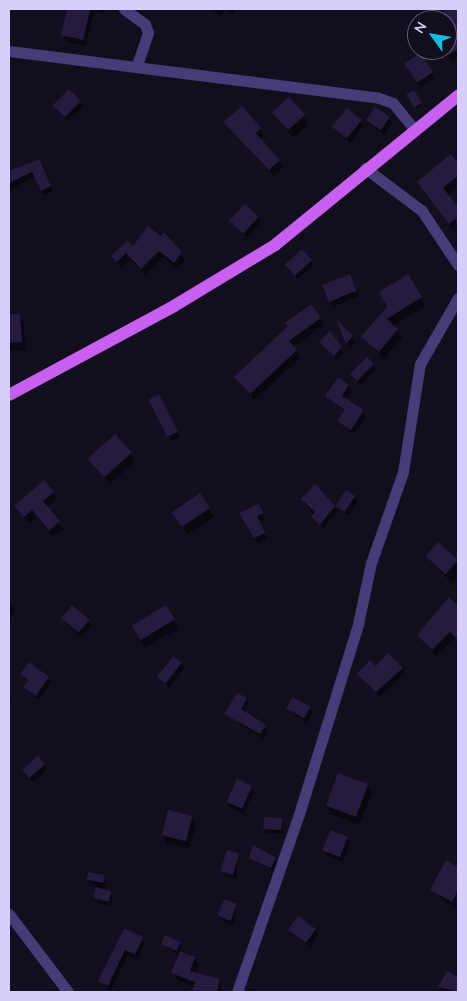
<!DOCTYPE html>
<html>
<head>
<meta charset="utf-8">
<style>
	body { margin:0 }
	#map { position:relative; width:467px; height:1001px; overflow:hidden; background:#120e1d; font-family:Quicksand,sans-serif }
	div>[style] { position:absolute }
	.shadow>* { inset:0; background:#0007; transform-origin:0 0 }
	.building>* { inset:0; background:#251b3d; transform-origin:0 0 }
	.minor>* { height:11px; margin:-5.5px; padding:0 5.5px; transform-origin:5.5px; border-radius:5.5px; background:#443d78 }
	.major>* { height:12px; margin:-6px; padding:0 6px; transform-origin:6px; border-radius:6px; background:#c75ff1 }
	span { translate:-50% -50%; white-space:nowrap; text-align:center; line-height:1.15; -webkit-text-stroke:4.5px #120e1d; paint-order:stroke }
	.frame { position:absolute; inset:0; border:10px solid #d7cefb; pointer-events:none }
	.north { position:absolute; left:407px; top:10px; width:50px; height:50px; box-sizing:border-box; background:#120e1d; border:1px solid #615b76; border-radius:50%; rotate:302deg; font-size:14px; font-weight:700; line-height:20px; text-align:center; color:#d7cefb }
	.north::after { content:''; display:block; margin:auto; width:18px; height:22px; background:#14bce1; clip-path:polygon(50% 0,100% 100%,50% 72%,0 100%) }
</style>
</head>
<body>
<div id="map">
	<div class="shadow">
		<div style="clip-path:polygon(69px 9px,106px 9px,104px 14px,94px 11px,86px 46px,67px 42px,63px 34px)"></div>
		<div style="clip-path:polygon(211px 9px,237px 9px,233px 15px,226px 10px,221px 17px)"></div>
		<div style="clip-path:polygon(451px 9px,458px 12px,458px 59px,452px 62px,445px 50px,447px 20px,430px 19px)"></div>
		<div style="clip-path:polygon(406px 64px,432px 73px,435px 78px,421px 87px)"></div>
		<div style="left:414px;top:92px;width:15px;height:7px;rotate:58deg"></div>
		<div style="clip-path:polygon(80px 101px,83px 106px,68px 121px,54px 105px)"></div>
		<div style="clip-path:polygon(347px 109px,364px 126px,350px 143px,333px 127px)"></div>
		<div style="clip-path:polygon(273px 113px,304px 116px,308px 124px,293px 138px)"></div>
		<div style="clip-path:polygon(389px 118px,392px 123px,384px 135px,368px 120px)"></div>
		<div style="clip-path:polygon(225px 123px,260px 129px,264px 136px,260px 139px,283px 167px,274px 176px)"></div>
		<div style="clip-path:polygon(451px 156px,458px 165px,458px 187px,448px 196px,458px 209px,454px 231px,418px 182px)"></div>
		<div style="clip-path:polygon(38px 161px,53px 191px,44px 195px,35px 177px,9px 190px,9px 173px)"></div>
		<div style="clip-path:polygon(258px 217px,261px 222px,247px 237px,232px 221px)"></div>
		<div style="clip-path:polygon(133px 248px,181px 253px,185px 260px,178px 269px,163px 257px,145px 275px,130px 259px,121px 268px,112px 257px)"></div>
		<div style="clip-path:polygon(311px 260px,313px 265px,298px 279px,287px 264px)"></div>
		<div style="clip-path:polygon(407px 276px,425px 306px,393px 326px,402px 338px,384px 359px,363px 337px)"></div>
		<div style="clip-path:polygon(353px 281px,359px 296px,333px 307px,324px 287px)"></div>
		<div style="clip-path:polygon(9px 315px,19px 315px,24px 323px,25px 350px,9px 351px)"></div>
		<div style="clip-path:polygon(320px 318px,323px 325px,293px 347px,300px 358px,254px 400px,235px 377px)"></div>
		<div style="clip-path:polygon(330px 333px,344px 353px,337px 360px,321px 343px)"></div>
		<div style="clip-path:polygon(352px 337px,355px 342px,349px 348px,347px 343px)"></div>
		<div style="clip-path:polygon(373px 364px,376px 369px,361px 386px,352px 375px)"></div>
		<div style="clip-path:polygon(349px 386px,351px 391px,346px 399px,366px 416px,354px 434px,339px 421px,345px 412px,327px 396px)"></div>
		<div style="clip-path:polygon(150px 400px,162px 400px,180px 437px,171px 441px)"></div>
		<div style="clip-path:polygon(131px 454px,135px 461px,110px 484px,90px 459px)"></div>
		<div style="clip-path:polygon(53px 492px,57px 499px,47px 508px,63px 529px,53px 537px,36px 517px,29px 523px,16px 506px)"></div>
		<div style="clip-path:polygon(200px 495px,214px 517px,187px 534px,178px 520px)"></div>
		<div style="clip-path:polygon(354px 497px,357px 502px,348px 516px,337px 505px)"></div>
		<div style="clip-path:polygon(303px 500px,334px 507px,337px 512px,323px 529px)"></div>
		<div style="clip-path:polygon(261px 511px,265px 519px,259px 521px,267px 538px,258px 543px,241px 513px)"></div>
		<div style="clip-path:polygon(438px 544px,458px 562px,458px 577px,452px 583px,427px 557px)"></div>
		<div style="clip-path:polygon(449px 599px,458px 608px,458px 642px,455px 638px,436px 656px,418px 635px)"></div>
		<div style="clip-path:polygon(9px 602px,15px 610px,9px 619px)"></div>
		<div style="left:72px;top:606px;width:28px;height:16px;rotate:45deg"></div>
		<div style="left:166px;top:607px;width:25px;height:38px;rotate:61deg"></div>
		<div style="clip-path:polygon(181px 664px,184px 669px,169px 687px,158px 676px)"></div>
		<div style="clip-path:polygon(402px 668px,405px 673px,380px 697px,359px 674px)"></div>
		<div style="clip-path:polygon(22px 675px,48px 678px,51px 682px,39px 699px,27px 691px,28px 682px)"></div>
		<div style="clip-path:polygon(9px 694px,12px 700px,9px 703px)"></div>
		<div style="clip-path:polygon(246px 699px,249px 704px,244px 712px,268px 731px,263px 739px,226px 714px)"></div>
		<div style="clip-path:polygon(310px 708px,313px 713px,307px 723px,287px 709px)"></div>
		<div style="clip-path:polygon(44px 764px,47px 769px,33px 782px,27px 775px)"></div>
		<div style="clip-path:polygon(339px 774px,368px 785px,372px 793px,359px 825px,331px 814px,327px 806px)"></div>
		<div style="clip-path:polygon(251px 787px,254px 792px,243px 814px,230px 807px,227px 802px)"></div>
		<div style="clip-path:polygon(191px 817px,196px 825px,189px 849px,167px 843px,163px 835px)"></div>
		<div style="clip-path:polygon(281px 819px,284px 834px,267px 833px,264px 828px)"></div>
		<div style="clip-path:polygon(347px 838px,350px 843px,343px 862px,326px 855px,323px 850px)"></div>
		<div style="clip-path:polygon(238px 855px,236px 879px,225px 876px,222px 871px)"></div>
		<div style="clip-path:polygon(251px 858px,275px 859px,277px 863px,273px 871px)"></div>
		<div style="clip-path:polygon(447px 862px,458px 868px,456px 909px,431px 890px)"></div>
		<div style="clip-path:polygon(104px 877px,105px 891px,113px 897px,111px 906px,97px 903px,97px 887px,87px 880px)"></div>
		<div style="clip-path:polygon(237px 905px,234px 925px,222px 921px,220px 916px)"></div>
		<div style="clip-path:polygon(315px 929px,318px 934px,310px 947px,290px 931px)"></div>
		<div style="clip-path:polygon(125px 930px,145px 943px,138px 959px,128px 955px,111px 990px,99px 981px)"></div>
		<div style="clip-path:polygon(180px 943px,181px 952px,195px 958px,199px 965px,195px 974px,220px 980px,222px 992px,194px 992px,195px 987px,177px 980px,173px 973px,179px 955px,162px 944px)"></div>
		<div style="clip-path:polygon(447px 972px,458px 978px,458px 992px,442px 992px,439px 987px)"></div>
		<div style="clip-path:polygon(254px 989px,261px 992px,252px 992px)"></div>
	</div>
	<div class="building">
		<div style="clip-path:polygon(67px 9px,90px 10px,83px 40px,61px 35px)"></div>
		<div style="clip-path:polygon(449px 9px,458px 9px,458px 50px,447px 55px,447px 20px,426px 20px)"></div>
		<div style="left:420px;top:53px;width:23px;height:19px;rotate:56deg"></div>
		<div style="left:69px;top:89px;width:17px;height:23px;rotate:45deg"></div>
		<div style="left:414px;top:90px;width:15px;height:9px;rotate:58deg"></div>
		<div style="left:289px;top:97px;width:24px;height:23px;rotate:48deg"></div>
		<div style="clip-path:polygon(242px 106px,261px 128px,256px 133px,280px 160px,269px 170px,223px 122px)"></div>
		<div style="left:375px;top:107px;width:18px;height:16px;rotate:34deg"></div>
		<div style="left:347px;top:108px;width:19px;height:24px;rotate:39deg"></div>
		<div style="clip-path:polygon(451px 154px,458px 163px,458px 176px,443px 188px,458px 207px,458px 217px,449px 224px,417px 182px)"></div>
		<div style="clip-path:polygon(39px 159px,51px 186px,41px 191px,32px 172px,9px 183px,9px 171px)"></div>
		<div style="left:245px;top:204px;width:19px;height:23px;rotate:43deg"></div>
		<div style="clip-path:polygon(148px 226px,161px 236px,164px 232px,182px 252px,174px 263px,159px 251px,141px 269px,126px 253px,117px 262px,111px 256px,128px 240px,133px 246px)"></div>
		<div style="left:302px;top:249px;width:15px;height:23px;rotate:48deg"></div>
		<div style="left:350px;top:274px;width:18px;height:30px;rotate:68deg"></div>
		<div style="clip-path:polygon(408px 274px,422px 297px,387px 319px,398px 329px,379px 352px,361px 337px,387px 306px,379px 292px)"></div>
		<div style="clip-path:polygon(311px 304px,321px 318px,289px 341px,297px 350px,250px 394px,234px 377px,288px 326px,285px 323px)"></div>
		<div style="clip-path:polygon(9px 314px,20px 314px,22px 342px,9px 343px)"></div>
		<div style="clip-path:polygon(336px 319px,353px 336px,346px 344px)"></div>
		<div style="clip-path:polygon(330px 331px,342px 347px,334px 356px,319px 342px)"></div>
		<div style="left:367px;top:357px;width:10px;height:24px;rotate:45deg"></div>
		<div style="clip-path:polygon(338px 377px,349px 385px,342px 396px,364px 410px,351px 430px,337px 421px,345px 410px,325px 396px)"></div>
		<div style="left:159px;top:394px;width:42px;height:12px;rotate:63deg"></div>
		<div style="left:115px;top:434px;width:25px;height:37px;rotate:48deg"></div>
		<div style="clip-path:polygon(44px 480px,54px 492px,43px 501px,60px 521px,49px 531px,32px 510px,24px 517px,14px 506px)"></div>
		<div style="clip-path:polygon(315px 484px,335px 506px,320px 525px,311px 517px,315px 512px,301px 499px)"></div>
		<div style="left:346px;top:490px;width:11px;height:19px;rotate:34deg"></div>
		<div style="left:200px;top:493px;width:18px;height:34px;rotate:56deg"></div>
		<div style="clip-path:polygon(259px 504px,263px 513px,257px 516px,265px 533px,254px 538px,239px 513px)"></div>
		<div style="left:438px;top:542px;width:27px;height:19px;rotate:42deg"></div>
		<div style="clip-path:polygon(449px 597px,458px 606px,458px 640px,450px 632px,432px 650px,417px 635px)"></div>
		<div style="left:72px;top:605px;width:23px;height:17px;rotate:40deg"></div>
		<div style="left:166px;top:605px;width:17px;height:40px;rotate:59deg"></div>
		<div style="clip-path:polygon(388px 653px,403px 668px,376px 692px,357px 674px,370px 660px,376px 666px)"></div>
		<div style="left:173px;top:656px;width:11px;height:26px;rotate:38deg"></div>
		<div style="clip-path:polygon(29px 662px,49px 677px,36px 696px,23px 687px,28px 680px,20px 674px)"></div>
		<div style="clip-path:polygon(237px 693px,247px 698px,241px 709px,266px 725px,260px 734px,224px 714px)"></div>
		<div style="left:292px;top:697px;width:21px;height:13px;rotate:28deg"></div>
		<div style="left:38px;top:756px;width:11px;height:21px;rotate:49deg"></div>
		<div style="left:338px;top:773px;width:32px;height:35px;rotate:20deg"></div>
		<div style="left:237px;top:779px;width:17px;height:25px;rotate:25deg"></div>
		<div style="left:168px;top:810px;width:25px;height:26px;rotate:14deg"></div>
		<div style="left:264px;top:817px;width:18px;height:12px;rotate:3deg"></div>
		<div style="left:330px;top:830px;width:19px;height:22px;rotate:21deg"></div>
		<div style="clip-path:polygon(253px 845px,276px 858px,271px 868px,249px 858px)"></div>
		<div style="left:227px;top:850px;width:13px;height:22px;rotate:18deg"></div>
		<div style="clip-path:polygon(446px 860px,458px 867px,458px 890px,452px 902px,430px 890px)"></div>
		<div style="left:88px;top:872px;width:17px;height:8px;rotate:10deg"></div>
		<div style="left:96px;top:887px;width:16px;height:11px;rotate:15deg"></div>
		<div style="left:224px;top:899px;width:14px;height:18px;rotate:21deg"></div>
		<div style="left:298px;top:916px;width:22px;height:17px;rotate:36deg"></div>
		<div style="clip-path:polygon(124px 928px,143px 937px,135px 955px,125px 950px,108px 986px,98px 981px)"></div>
		<div style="left:165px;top:935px;width:17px;height:10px;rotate:24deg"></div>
		<div style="clip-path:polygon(180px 951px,195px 957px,190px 971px,220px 979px,217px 992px,192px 992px,195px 982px,171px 973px)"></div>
		<div style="clip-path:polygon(447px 971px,458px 977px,458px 992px,438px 987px)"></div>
	</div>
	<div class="minor">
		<div style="left:124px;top:9px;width:26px;rotate:36deg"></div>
		<div style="left:145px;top:24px;width:9px;rotate:72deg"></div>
		<div style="left:148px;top:33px;width:34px;rotate:109deg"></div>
		<div style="left:9px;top:51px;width:373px;rotate:7.2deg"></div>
		<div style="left:379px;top:98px;width:15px;rotate:20deg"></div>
		<div style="left:393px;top:103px;width:33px;rotate:51deg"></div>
		<div style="left:365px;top:168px;width:71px;rotate:37deg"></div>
		<div style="left:422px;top:211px;width:65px;rotate:56.3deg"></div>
		<div style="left:9px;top:914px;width:98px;rotate:52.9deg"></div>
		<div style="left:237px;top:992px;width:188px;rotate:-70.8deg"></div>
		<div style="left:299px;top:814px;width:199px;rotate:-72.7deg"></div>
		<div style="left:358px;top:624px;width:62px;rotate:-78deg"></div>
		<div style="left:371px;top:563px;width:96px;rotate:-70.6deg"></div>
		<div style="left:403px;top:472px;width:109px;rotate:-81.1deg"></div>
		<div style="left:420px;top:364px;width:76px;rotate:-60.1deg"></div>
	</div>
	<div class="major">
		<div style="left:9px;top:395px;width:187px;rotate:-28.3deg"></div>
		<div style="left:174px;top:306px;width:118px;rotate:-31.1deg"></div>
		<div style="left:275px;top:245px;width:236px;rotate:-39.2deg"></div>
	</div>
	<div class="frame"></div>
	<div class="north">N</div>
</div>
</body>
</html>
